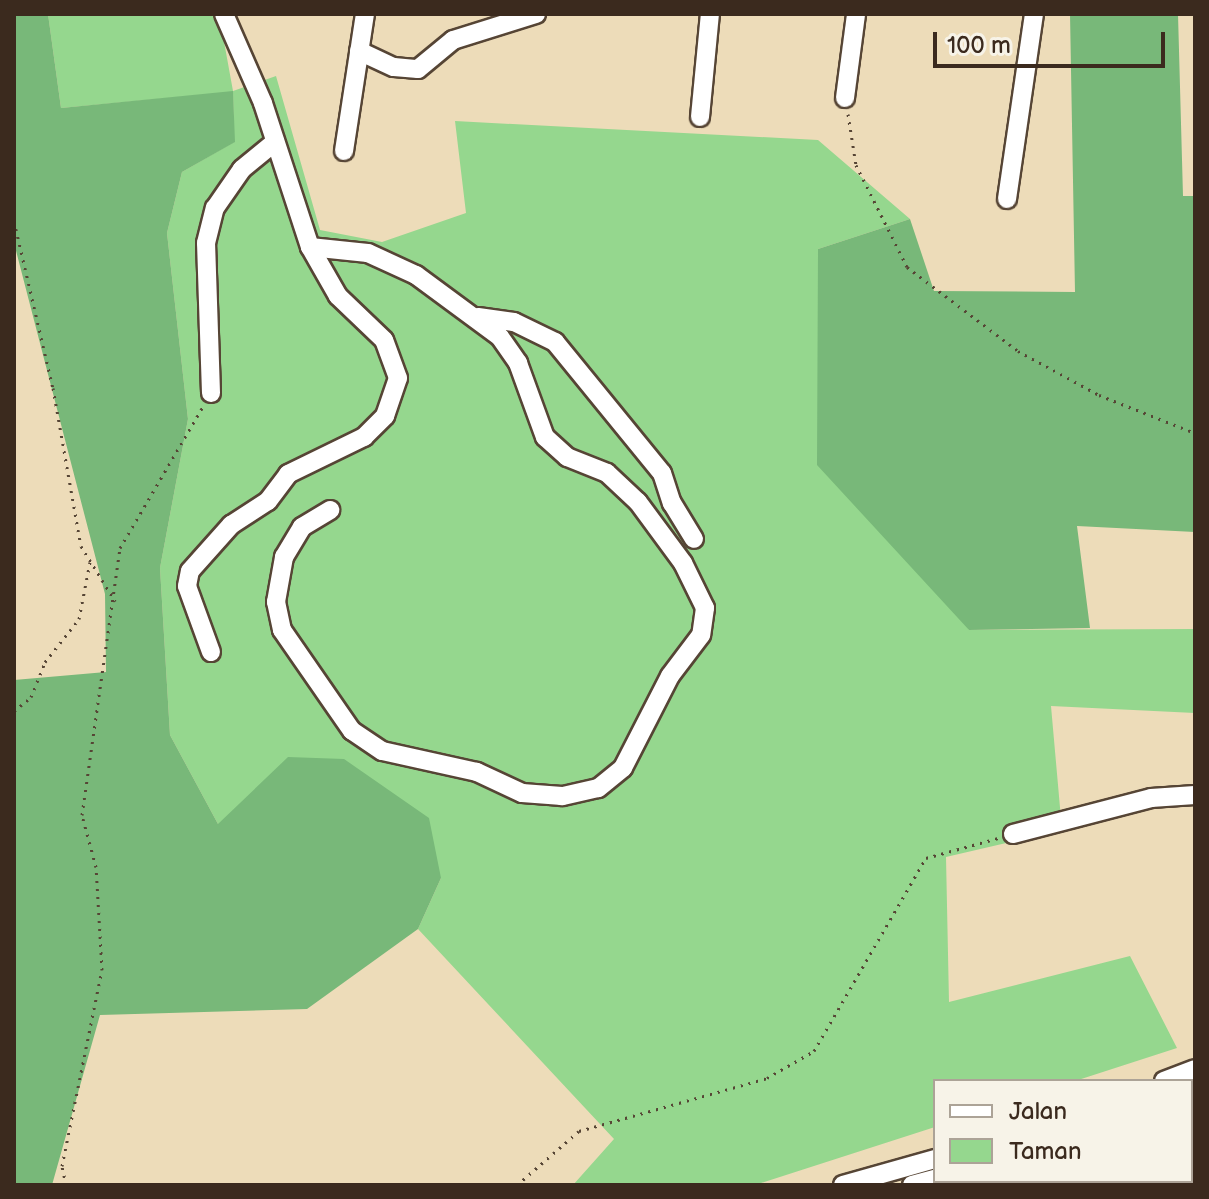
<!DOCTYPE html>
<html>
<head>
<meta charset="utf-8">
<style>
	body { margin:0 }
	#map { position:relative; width:1209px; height:1199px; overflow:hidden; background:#eddcb9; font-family:"Balsamiq Sans",sans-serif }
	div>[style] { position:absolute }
	.green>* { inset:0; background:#95d78e }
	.forest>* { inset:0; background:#78b879 }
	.path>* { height:3px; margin-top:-1.5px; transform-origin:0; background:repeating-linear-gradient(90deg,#564535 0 2px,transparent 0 8px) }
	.roads { filter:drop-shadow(2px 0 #564535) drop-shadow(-2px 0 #564535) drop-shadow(0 2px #564535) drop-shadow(0 -2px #564535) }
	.minor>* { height:18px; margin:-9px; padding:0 9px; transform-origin:9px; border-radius:9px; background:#fff }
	span { translate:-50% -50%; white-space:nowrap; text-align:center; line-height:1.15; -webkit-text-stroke:6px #f7f3e8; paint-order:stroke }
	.frame { position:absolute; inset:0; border:16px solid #3b2a1e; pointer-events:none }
	.legend { position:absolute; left:933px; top:1079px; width:260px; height:104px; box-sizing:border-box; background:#f7f3e8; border:2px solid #aca397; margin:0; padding:10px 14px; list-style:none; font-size:24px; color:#3b2a1e }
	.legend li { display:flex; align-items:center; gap:16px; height:40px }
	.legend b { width:40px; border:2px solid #aca397 }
	.scale { position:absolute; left:933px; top:32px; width:232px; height:36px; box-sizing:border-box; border:4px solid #3b2a1e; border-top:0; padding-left:10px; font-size:24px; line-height:28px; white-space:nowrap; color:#3b2a1e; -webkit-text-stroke:6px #f7f3e8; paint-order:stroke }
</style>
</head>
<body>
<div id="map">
	<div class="green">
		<div style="clip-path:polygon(48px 14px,219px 14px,233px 91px,276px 76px,320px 230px,382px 242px,466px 213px,455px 121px,818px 140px,910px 219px,818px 249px,969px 630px,1195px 629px,1195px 713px,1051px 706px,1062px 830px,946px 857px,949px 1002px,1130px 956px,1177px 1048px,1075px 1081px,935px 1081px,935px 1127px,755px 1185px,573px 1185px,614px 1139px,418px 929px,441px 878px,218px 824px,170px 735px,160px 568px,188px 419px,167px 233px,182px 172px,234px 142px,233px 92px,61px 108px)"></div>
	</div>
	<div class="forest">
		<div style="clip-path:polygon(14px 14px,48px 14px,61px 108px,233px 91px,235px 142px,182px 172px,167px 233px,188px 419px,160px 568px,170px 735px,218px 824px,288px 757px,344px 759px,429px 818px,441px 878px,418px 929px,307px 1009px,100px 1015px,52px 1185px,14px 1185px,14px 680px,106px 672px,105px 594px,14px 243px)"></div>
		<div style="clip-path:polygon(1070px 14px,1178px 14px,1183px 196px,1195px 196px,1195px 532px,1077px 526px,1090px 628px,969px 630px,817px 465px,818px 249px,910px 219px,934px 291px,1075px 292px)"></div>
	</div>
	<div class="path">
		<div style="left:848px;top:114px;width:52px;rotate:81.1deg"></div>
		<div style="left:856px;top:165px;width:114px;rotate:63.4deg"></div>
		<div style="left:907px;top:267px;width:139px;rotate:37.1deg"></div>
		<div style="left:1018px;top:351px;width:92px;rotate:28.5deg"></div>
		<div style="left:1099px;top:395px;width:103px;rotate:21.6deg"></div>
		<div style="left:14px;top:221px;width:171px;rotate:76.9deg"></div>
		<div style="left:53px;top:388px;width:160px;rotate:80deg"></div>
		<div style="left:81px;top:546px;width:65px;rotate:58.3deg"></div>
		<div style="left:14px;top:711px;width:22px;rotate:-39deg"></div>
		<div style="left:31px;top:697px;width:38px;rotate:-68deg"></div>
		<div style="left:45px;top:662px;width:55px;rotate:-51.7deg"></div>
		<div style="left:79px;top:619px;width:58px;rotate:-79.1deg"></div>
		<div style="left:66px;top:1185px;width:19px;rotate:-102deg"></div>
		<div style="left:62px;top:1166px;width:200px;rotate:-78.5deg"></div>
		<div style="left:102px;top:970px;width:103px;rotate:-93.3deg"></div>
		<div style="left:96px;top:867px;width:54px;rotate:-105.1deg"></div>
		<div style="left:82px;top:815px;width:270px;rotate:-81.9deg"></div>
		<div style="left:120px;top:548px;width:166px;rotate:-59.6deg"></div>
		<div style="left:517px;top:1185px;width:82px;rotate:-41.1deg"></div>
		<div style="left:579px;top:1131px;width:195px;rotate:-15.7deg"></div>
		<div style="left:767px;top:1078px;width:54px;rotate:-29.9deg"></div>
		<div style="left:814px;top:1051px;width:223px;rotate:-59.9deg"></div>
		<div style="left:926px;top:858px;width:75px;rotate:-15.5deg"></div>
	</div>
	<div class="roads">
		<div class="minor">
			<div style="left:359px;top:51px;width:38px;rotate:25deg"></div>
			<div style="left:394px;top:67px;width:24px;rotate:5deg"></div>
			<div style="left:418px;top:69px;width:45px;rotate:-39.6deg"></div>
			<div style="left:453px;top:40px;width:87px;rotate:-17.4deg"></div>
			<div style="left:845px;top:98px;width:85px;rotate:-82.5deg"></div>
			<div style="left:700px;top:117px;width:103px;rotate:-84.5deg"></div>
			<div style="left:344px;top:151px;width:139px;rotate:-81.3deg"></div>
			<div style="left:1007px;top:199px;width:187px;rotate:-81.7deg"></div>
			<div style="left:310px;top:247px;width:58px;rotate:5.9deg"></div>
			<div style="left:368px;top:253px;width:53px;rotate:24.6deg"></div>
			<div style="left:416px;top:275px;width:104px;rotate:36.4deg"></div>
			<div style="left:500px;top:337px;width:32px;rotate:55deg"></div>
			<div style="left:518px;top:363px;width:79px;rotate:70deg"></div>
			<div style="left:545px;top:437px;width:30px;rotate:42deg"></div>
			<div style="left:567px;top:457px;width:43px;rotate:21.8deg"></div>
			<div style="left:607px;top:473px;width:42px;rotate:43.1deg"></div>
			<div style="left:638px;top:502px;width:76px;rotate:53.6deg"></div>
			<div style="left:683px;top:563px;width:50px;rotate:63.9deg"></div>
			<div style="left:705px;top:608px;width:27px;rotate:98deg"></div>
			<div style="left:701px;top:635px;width:51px;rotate:127.1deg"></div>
			<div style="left:670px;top:676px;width:103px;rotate:117.1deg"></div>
			<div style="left:623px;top:768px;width:32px;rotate:141deg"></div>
			<div style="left:598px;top:788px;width:37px;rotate:167deg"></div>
			<div style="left:562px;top:796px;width:40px;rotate:-175.7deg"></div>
			<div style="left:522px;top:793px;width:50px;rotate:-155deg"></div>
			<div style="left:477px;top:772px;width:97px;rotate:-167.5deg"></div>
			<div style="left:382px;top:751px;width:36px;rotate:-146deg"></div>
			<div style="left:352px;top:731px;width:123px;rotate:-124.7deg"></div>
			<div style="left:282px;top:630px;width:29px;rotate:-102deg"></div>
			<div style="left:276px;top:602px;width:46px;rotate:-79.9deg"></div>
			<div style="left:284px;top:557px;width:35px;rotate:-59deg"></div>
			<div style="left:302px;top:527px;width:33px;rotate:-31deg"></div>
			<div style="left:478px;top:317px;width:36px;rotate:8deg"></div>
			<div style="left:514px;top:322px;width:46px;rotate:26deg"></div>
			<div style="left:555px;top:342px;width:169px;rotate:50.8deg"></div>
			<div style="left:662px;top:473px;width:32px;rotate:72deg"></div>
			<div style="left:672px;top:503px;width:42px;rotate:58.6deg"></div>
			<div style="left:211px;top:393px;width:150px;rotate:-91.9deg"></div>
			<div style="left:206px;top:243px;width:36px;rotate:-76deg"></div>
			<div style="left:215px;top:208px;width:47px;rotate:-55.3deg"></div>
			<div style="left:242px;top:169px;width:43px;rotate:-39.3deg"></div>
			<div style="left:211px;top:652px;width:70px;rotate:-110deg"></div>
			<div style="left:187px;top:586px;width:15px;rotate:-79deg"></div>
			<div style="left:190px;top:571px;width:62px;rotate:-48.3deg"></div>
			<div style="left:231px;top:525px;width:44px;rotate:-33deg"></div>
			<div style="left:268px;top:501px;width:34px;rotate:-53deg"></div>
			<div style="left:288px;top:474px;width:85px;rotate:-26deg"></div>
			<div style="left:364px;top:437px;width:30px;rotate:-45deg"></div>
			<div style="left:385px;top:416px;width:40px;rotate:-71.1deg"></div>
			<div style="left:398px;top:378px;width:40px;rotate:-110.2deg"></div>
			<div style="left:384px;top:340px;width:64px;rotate:-136.3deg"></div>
			<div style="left:338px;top:296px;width:56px;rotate:-119.7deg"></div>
			<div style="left:310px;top:247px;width:151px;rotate:-108.1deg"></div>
			<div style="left:263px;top:103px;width:97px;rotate:-113.7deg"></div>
			<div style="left:1013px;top:834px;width:143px;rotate:-14.6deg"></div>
			<div style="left:1151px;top:798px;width:44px;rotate:-3.9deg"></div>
			<div style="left:1164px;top:1081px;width:33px;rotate:-21deg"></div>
			<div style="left:1191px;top:1090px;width:4px;rotate:-14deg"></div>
			<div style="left:1191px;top:1138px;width:14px;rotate:73deg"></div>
			<div style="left:1025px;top:1181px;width:4px;rotate:76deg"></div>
			<div style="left:843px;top:1185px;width:96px;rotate:-15.8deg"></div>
			<div style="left:912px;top:1185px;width:24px;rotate:-15deg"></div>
			<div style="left:995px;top:1185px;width:12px;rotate:-20deg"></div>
		</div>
	</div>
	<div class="frame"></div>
	<ul class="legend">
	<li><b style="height:10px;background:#fff"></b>Jalan</li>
	<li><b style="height:22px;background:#95d78e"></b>Taman</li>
	</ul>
	<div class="scale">100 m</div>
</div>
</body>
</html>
